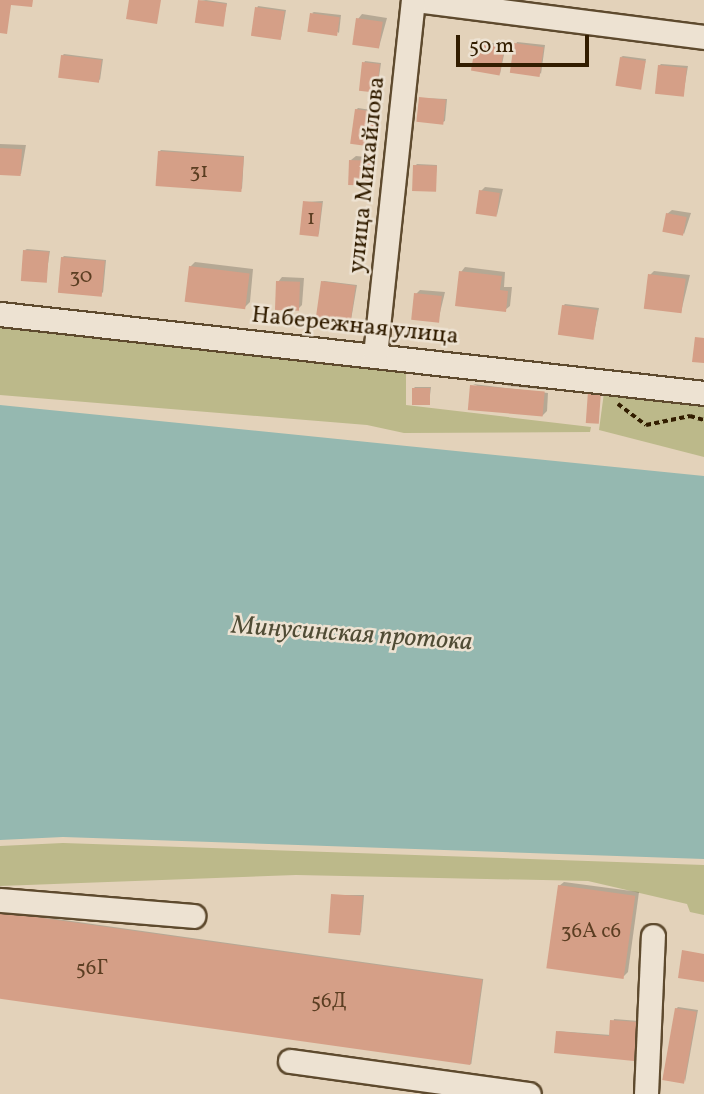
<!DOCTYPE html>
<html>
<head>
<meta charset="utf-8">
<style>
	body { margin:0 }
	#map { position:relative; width:704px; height:1094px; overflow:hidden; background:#e3d2ba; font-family:Vollkorn,serif }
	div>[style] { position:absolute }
	.green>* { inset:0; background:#bcb98a }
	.water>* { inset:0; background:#95b8b0 }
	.shadow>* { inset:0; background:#0003; transform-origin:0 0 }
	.building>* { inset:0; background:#d59f87; transform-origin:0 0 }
	.path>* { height:3.5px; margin-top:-1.75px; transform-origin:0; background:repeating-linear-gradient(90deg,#321d00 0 5px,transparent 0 8.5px) }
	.roads { filter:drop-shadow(2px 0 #5e4a2e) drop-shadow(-2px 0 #5e4a2e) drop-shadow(0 2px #5e4a2e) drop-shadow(0 -2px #5e4a2e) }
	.minor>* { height:23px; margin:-11.5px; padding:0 11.5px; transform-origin:11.5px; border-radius:11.5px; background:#ede2d2 }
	span { translate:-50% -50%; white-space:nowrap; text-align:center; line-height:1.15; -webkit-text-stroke:5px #ede2d2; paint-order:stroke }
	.number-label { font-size:21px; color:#5b3e22 }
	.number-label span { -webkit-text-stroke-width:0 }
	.street-label { font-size:24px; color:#321d00 }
	.water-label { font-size:26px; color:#504c35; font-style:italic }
	.scale { position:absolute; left:456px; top:35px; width:133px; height:32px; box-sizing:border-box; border:4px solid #321d00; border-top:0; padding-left:9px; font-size:21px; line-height:24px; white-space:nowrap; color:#321d00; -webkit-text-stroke:5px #ede2d2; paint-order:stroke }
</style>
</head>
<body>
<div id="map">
	<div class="green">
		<div style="clip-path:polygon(0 321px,406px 366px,406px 405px,591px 427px,590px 432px,404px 433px,367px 425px,0 395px)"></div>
		<div style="clip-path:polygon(605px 385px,704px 401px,704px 457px,599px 430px)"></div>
		<div style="clip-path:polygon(63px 843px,704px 865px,704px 915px,690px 912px,687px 904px,588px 881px,296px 875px,0 886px,0 846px)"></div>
	</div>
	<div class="water">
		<div style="clip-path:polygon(0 405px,704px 476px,704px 859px,63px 837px,0 840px)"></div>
	</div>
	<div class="shadow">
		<div style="clip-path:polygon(206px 0,227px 3px,222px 26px,199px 1px)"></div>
		<div style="clip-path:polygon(258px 6px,286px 10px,281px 38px,257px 8px)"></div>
		<div style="clip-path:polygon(314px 12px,341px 15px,339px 33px,312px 13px)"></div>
		<div style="clip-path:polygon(362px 14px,387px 18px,379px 47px,358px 19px)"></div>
		<div style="clip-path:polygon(480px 41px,506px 45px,500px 74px,478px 42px)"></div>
		<div style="clip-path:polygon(517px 42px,545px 45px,541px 74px,516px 44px)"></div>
		<div style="clip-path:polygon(64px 54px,103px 59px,100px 80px,62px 56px)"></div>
		<div style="clip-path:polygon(623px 56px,646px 59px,640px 88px,621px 57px)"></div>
		<div style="clip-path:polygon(365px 61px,381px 63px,377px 91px,364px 63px)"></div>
		<div style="clip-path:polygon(661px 64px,688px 66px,683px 95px,659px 66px)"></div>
		<div style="clip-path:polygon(420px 98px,447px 99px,445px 121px,443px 122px)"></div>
		<div style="clip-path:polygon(358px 108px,378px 111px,371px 145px,356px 110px)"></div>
		<div style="clip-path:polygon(0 144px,26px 145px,21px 174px,0 173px)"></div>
		<div style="clip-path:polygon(161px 150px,244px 156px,242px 189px,159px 152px)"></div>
		<div style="clip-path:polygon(356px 156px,376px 158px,370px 185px,351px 160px)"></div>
		<div style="clip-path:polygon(417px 164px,437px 165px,434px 191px,415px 166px)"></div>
		<div style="clip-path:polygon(485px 187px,503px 189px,497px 215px,481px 191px)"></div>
		<div style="clip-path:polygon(323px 201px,319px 233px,318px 235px,305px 202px)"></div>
		<div style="clip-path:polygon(672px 210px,691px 213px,684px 234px,667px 214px)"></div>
		<div style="clip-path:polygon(27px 249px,50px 251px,45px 282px,25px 250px)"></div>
		<div style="clip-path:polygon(64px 256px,106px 260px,103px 293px,62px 258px)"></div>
		<div style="clip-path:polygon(195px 262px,253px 269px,250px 302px,245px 307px,190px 267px)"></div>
		<div style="clip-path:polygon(465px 267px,505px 272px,504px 287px,512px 287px,510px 306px,505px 310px,461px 272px)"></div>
		<div style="clip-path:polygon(654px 271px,690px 275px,681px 312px,650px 275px)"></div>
		<div style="clip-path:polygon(282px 277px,304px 278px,302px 305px,298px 309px,278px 282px)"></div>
		<div style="clip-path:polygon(324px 281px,357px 285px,351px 320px,322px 282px)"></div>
		<div style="clip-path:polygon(420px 290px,445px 292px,438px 321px,416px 294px)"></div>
		<div style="clip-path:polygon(565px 304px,599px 308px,593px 338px,563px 306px)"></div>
		<div style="clip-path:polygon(473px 384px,548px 393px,547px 411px,542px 416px)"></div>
		<div style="clip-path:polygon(509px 384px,549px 387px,549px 390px,507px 386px)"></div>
		<div style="clip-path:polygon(431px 387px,429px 403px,413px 389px,415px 387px)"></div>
		<div style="clip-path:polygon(564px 882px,639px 892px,628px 972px,624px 976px,559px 886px)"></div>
		<div style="clip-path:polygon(332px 895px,364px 895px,361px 933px)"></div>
		<div style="left:0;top:911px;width:488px;height:86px;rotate:8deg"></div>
		<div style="clip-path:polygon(678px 1007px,698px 1010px,685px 1082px,676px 1009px)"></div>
		<div style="clip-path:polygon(614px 1019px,639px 1021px,633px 1059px,557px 1031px,611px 1035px)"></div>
	</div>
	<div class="building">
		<div style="clip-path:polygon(0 0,33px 0,32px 7px,11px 5px,7px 34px,0 33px)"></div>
		<div style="clip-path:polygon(129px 0,161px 0,157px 24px,126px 19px)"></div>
		<div style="left:198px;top:0;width:29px;height:23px;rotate:8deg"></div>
		<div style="left:255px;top:7px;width:30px;height:29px;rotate:8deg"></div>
		<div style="left:310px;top:13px;width:30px;height:19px;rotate:8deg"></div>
		<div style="left:356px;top:18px;width:27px;height:27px;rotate:8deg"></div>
		<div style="left:476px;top:42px;width:29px;height:29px;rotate:10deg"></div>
		<div style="left:514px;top:43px;width:30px;height:30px;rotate:8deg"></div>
		<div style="left:61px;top:55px;width:41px;height:23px;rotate:7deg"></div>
		<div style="left:620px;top:57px;width:26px;height:29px;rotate:9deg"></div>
		<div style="left:362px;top:62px;width:18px;height:29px;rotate:6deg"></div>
		<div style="left:658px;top:65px;width:29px;height:29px;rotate:6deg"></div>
		<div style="left:419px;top:97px;width:27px;height:25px;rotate:6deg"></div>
		<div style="left:355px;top:109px;width:22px;height:35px;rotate:8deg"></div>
		<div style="left:0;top:148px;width:22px;height:27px;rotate:3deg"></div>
		<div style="left:158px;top:151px;width:86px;height:35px;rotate:4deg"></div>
		<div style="left:349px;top:160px;width:24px;height:25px;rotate:2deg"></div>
		<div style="left:413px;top:165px;width:24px;height:26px;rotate:2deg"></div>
		<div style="left:479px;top:190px;width:21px;height:24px;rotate:8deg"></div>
		<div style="left:303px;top:201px;width:19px;height:34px;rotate:6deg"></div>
		<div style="left:666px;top:213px;width:21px;height:19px;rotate:11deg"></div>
		<div style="left:23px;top:250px;width:26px;height:31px;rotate:4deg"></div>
		<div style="left:61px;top:257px;width:44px;height:36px;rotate:5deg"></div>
		<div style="left:189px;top:266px;width:61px;height:36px;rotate:7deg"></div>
		<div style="clip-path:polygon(459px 271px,502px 276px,500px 290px,508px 291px,506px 312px,455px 306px)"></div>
		<div style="left:648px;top:274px;width:38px;height:35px;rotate:7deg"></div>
		<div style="left:276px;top:281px;width:24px;height:29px;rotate:2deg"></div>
		<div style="left:321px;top:281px;width:35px;height:37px;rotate:8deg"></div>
		<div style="left:414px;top:293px;width:28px;height:27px;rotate:6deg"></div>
		<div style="left:562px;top:305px;width:36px;height:30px;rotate:8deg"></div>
		<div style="clip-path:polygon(695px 337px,704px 338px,704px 363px,692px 362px)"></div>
		<div style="left:470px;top:385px;width:75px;height:25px;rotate:5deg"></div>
		<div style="left:412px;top:388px;width:18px;height:17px"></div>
		<div style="left:588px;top:391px;width:13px;height:32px;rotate:4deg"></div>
		<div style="left:558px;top:885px;width:78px;height:84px;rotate:8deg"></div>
		<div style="left:331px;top:894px;width:32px;height:39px;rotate:4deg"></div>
		<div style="left:0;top:912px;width:487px;height:86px;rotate:8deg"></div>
		<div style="clip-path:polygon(682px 950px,704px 954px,704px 982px,678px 978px)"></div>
		<div style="left:675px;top:1008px;width:22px;height:73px;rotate:10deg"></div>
		<div style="clip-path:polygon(610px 1020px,638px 1022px,634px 1061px,554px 1053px,556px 1031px,609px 1036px)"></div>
	</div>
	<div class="path">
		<div style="left:618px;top:404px;width:35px;rotate:37deg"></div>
		<div style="left:646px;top:425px;width:45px;rotate:-11.6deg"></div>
		<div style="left:690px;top:416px;width:15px;rotate:16deg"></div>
	</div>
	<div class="roads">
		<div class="minor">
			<div style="left:416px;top:0;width:290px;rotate:7.3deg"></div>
			<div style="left:0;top:314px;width:708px;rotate:6.4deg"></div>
			<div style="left:375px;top:355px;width:357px;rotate:-83.9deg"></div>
			<div style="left:0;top:900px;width:194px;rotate:4.7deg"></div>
			<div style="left:290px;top:1061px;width:241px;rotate:7.9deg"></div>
			<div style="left:646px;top:1094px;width:158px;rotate:-87.5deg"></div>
		</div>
	</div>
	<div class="number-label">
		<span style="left:199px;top:172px">31</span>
		<span style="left:311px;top:219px">1</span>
		<span style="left:81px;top:277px">30</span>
		<span style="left:591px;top:932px">36А с6</span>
		<span style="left:92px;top:969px">56Г</span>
		<span style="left:329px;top:1002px">56Д</span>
	</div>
	<div class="street-label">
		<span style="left:368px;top:175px;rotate:-84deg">улица Михайлова</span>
		<span style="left:355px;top:327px;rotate:6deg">Набережная улица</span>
	</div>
	<div class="water-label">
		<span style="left:352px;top:635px;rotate:4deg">Минусинская протока</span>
	</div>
	<div class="scale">50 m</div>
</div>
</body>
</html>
